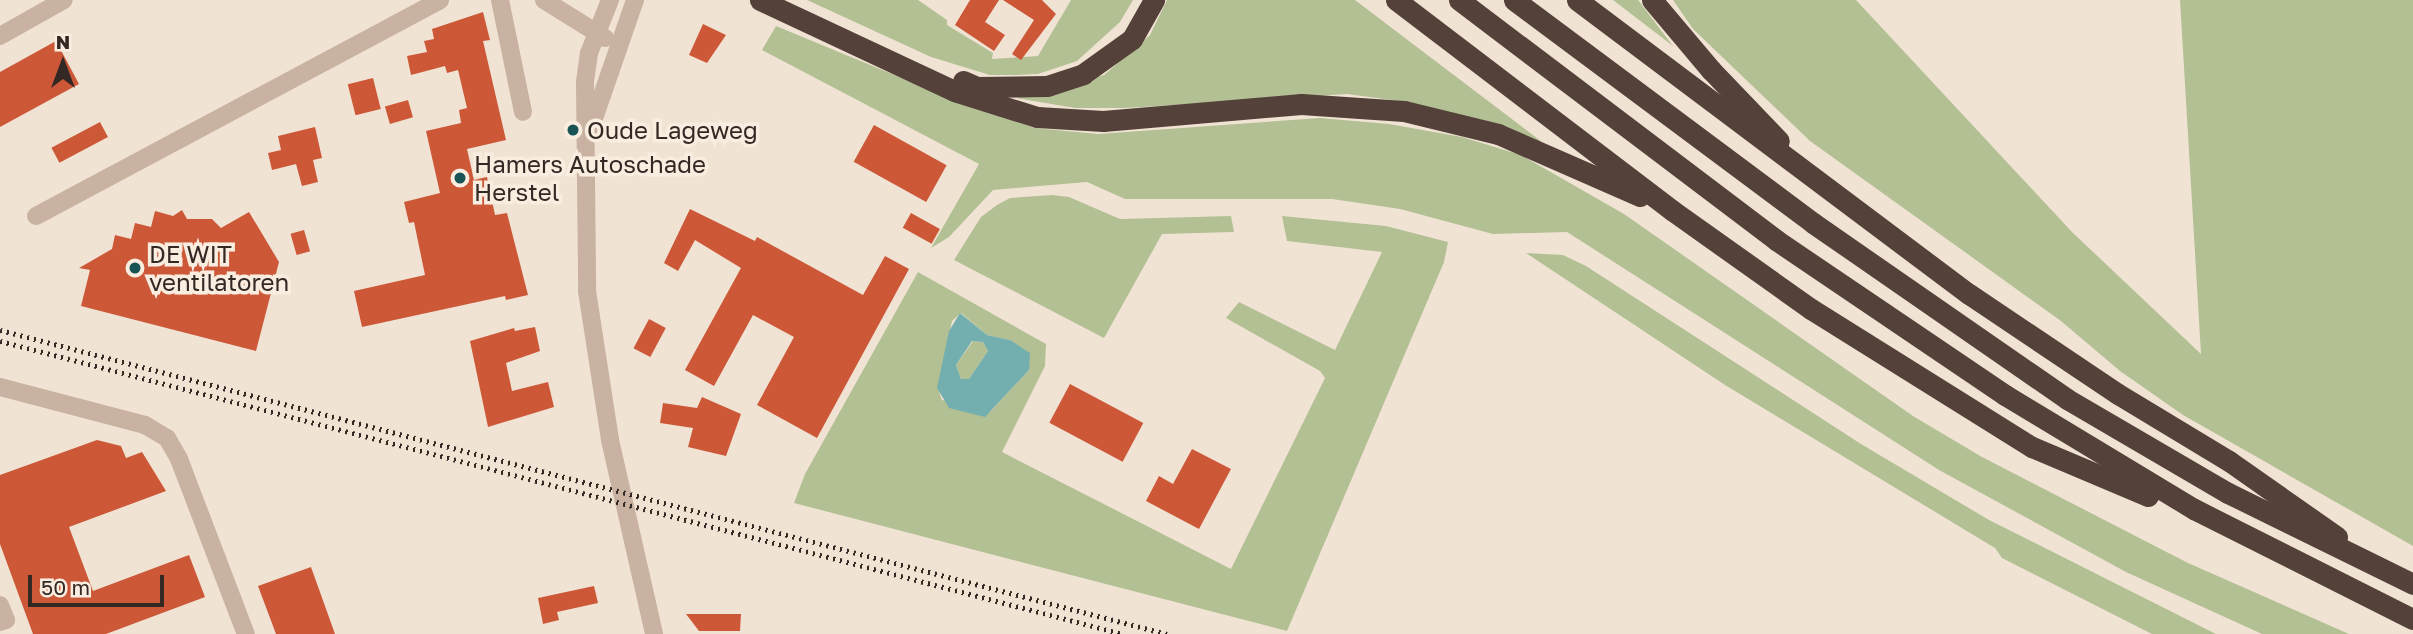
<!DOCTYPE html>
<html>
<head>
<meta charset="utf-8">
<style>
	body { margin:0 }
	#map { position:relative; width:2413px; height:634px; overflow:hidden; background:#f1e3d4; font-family:"Golos Text",sans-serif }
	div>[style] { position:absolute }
	.green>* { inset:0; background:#b3c094 }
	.water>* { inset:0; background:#73afaf }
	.building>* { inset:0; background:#cc5838; transform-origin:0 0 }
	.minor>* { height:18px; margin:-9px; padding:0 9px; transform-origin:9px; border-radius:9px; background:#c9b2a1 }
	.highway>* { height:21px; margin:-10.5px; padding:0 10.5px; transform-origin:10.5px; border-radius:10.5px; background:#54423a }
	.rail>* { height:5px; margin-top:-2.5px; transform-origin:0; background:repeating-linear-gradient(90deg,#332824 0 2px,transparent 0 7px) }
	.dots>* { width:19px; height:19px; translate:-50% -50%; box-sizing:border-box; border:4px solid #f9ede0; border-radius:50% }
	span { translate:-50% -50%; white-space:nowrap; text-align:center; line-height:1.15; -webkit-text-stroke:7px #f9ede0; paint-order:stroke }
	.poi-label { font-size:24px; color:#332824 }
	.left { translate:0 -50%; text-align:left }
	.north { position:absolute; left:28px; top:28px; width:70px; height:70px; -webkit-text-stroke:5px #f9ede0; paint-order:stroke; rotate:0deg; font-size:19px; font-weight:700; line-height:28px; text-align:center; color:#332824 }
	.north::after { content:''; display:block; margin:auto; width:24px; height:32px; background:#332824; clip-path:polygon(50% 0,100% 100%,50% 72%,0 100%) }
	.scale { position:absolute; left:28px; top:575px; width:136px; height:32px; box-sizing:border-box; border:4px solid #332824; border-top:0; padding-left:9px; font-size:21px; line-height:24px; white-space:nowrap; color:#332824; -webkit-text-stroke:5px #f9ede0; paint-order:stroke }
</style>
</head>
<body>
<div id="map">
	<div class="green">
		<div style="clip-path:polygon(807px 0,918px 0,947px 20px,947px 25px,993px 53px,992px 59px,1038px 56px,1071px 0,1133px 0,1120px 22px,1077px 61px,1038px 74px,1014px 75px,990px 75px,931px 57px)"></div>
		<div style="clip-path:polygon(1167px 0,1355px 0,1542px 142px,1399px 101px,1347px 94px,1126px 108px,1075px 108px,1016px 98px,1104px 75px,1150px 35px)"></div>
		<div style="clip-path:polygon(1613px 0,1638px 0,1673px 46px)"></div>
		<div style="clip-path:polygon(1673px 0,1856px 0,2072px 232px,2201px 354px,2180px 0,2413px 0,2413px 546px,2183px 415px,2120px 371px,2061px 321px,1810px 141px,1693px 29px)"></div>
		<div style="clip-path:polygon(776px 26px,967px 105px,1035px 128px,1098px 134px,1320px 118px,1389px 124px,1462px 137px,1521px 155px,1624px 214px,1913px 416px,1982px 457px,2188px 563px,2349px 634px,2262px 634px,2126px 572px,1939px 470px,1567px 232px,1493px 234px,1400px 209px,1332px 199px,1125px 199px,1087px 182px,993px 190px,949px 237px,931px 248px,979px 164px,762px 50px)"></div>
		<div style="clip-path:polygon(1052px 195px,1069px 197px,1120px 219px,1231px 216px,1234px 232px,1162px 234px,1104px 338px,954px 260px,981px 217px,997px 205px,1010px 198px)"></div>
		<div style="clip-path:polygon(evenodd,1282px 216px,1386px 226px,1448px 242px,1444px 262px,1287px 631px,794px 503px,805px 474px,918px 272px,1046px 344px,1045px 366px,1002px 452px,1231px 569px,1325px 378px,1320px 371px,1226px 318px,1239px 302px,1335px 350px,1382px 252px,1287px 241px,1282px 216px,961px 313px,987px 335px,1010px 340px,1029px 370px,991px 411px,942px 400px,938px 388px,952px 321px,961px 313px)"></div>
		<div style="clip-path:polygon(1526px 253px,1563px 255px,1586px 266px,1861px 444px,1989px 520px,2216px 634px,2152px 634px,2002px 558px,1995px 548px,1725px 385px)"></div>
		<div style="clip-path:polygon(973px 341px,983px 342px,988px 351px,969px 379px,961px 379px,956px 365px)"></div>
	</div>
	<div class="water">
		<div style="clip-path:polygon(evenodd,960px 313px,987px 335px,1010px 340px,1030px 353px,1029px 370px,985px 417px,949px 408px,937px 388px,949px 331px,960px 313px,972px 341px,983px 342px,988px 351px,969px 379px,961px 379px,956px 365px,972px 341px)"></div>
	</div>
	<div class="building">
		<div style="clip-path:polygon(970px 0,999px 0,985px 22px,1005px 35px,994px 51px,955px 25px)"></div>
		<div style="clip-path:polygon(1003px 0,1042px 0,1056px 14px,1021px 60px,1012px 54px,1034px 20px)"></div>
		<div style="clip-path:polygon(483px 12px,490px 40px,483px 41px,506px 140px,467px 149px,474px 180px,487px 177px,495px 215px,507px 213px,528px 295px,506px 300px,505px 296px,362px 327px,354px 291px,425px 275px,414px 222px,409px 223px,404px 202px,440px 193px,426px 131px,461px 123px,459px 110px,467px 108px,458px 70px,447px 73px,445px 66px,411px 75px,407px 56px,427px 52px,424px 41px,434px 39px,432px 29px)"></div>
		<div style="clip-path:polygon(703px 24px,726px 35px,707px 63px,689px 55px)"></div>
		<div style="clip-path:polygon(56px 41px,79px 84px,0 127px,0 72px)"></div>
		<div style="left:373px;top:78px;width:32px;height:26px;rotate:76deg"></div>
		<div style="left:408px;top:100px;width:18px;height:24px;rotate:74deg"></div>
		<div style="left:100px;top:122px;width:17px;height:55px;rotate:62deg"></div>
		<div style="left:874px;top:125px;width:83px;height:42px;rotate:29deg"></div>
		<div style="clip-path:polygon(315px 127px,322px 158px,313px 160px,318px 182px,302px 186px,296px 164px,272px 170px,268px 153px,281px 150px,278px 136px)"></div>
		<div style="clip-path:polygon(690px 209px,755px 241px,757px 237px,863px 295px,885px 256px,909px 269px,817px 438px,757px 405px,794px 337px,753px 315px,714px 386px,685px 370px,741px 268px,695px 240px,678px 271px,664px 263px)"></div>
		<div style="clip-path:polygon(182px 210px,187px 219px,212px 219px,221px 228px,249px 212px,279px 262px,256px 351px,81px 306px,90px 270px,79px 268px,112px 249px,115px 235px,131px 239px,135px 223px,151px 227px,155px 211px,173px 216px)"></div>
		<div style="left:911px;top:213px;width:33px;height:17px;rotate:29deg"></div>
		<div style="left:304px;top:230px;width:22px;height:14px;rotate:74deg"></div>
		<div style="left:649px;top:319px;width:19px;height:33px;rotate:28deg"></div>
		<div style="clip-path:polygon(535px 327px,540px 351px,506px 363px,512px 391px,548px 382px,554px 407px,488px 427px,470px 341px,514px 328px,515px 331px)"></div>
		<div style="left:1070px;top:384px;width:83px;height:44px;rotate:28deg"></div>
		<div style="clip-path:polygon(702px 397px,741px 414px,726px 456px,688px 447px,693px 428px,660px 423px,663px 403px,697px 408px)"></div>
		<div style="clip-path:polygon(97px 440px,121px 446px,126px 458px,142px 452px,166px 491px,69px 527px,93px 591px,189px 555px,205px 597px,106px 634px,33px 634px,0 544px,0 475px)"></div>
		<div style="clip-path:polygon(1192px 449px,1231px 469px,1199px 529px,1146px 501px,1159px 476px,1173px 484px)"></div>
		<div style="clip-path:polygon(311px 567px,335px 634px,276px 634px,258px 586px)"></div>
		<div style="clip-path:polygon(594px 586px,598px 603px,557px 612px,559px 620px,543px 624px,538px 598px)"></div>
		<div style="clip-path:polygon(686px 614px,741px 614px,740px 631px,699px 631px)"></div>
	</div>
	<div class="minor">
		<div style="left:500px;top:0;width:114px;rotate:78.4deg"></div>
		<div style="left:544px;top:0;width:72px;rotate:31.9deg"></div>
		<div style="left:610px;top:0;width:57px;rotate:111.6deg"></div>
		<div style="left:589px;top:53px;width:30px;rotate:98deg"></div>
		<div style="left:585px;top:83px;width:208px;rotate:89.4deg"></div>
		<div style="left:587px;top:291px;width:151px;rotate:81.2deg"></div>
		<div style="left:610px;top:440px;width:199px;rotate:77.2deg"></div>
		<div style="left:0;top:36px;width:73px;rotate:-29.4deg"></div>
		<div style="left:590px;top:130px;width:138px;rotate:-70.9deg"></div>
		<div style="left:36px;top:216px;width:458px;rotate:-28.1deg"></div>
		<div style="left:0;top:387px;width:150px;rotate:14.7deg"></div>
		<div style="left:145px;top:425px;width:26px;rotate:31deg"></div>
		<div style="left:167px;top:438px;width:24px;rotate:60deg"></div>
		<div style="left:179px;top:459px;width:187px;rotate:69.1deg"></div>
		<div style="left:0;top:605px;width:16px;rotate:68deg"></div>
		<div style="left:6px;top:620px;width:6px;rotate:162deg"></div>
	</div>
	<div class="highway">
		<div style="left:760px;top:0;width:214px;rotate:25.1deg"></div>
		<div style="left:954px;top:91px;width:87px;rotate:17.4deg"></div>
		<div style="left:1037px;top:117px;width:66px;rotate:3.5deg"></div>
		<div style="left:1103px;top:121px;width:199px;rotate:-4.9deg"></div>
		<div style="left:1301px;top:104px;width:103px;rotate:3.9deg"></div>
		<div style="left:1404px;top:111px;width:97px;rotate:13.7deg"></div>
		<div style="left:1498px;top:134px;width:155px;rotate:23.6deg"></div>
		<div style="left:1396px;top:0;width:348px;rotate:37.3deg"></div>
		<div style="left:1673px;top:211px;width:169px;rotate:35.4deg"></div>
		<div style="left:1811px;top:309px;width:261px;rotate:32deg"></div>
		<div style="left:2032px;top:447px;width:126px;rotate:22.9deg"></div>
		<div style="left:1459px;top:0;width:398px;rotate:37.1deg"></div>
		<div style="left:1776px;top:240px;width:277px;rotate:34.1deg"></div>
		<div style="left:2005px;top:395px;width:221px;rotate:31.1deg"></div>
		<div style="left:2194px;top:509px;width:245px;rotate:26.7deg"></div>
		<div style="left:1514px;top:0;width:373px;rotate:36.7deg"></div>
		<div style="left:1813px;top:223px;width:309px;rotate:34.7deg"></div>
		<div style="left:2067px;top:399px;width:186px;rotate:30.3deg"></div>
		<div style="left:2228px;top:493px;width:206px;rotate:26.2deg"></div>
		<div style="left:1577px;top:0;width:490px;rotate:36.9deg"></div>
		<div style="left:1969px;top:294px;width:179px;rotate:33.9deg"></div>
		<div style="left:2118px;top:394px;width:130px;rotate:31.1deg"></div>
		<div style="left:2229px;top:461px;width:132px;rotate:35.1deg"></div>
		<div style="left:1652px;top:0;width:92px;rotate:49.9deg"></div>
		<div style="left:1711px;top:70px;width:98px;rotate:46.2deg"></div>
		<div style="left:963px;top:81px;width:15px;rotate:23deg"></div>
		<div style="left:977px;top:87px;width:70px;rotate:-0.8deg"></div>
		<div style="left:1047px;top:86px;width:38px;rotate:-18deg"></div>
		<div style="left:1083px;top:74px;width:60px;rotate:-35.5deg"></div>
		<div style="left:1132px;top:39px;width:45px;rotate:-60.6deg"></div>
	</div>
	<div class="rail">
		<div style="left:0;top:330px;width:1206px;rotate:14.6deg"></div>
		<div style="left:0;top:341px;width:1161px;rotate:14.62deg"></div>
	</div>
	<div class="dots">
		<div style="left:573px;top:130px;background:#185356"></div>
		<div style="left:460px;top:178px;background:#185356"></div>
		<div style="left:135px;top:268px;background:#185356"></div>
	</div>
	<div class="poi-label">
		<span class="left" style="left:587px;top:130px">Oude Lageweg</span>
		<span class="left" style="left:474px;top:178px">Hamers Autoschade<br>Herstel</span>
		<span class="left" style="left:149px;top:268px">DE WIT<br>ventilatoren</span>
	</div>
	<div class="north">N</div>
	<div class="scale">50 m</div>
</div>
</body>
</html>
